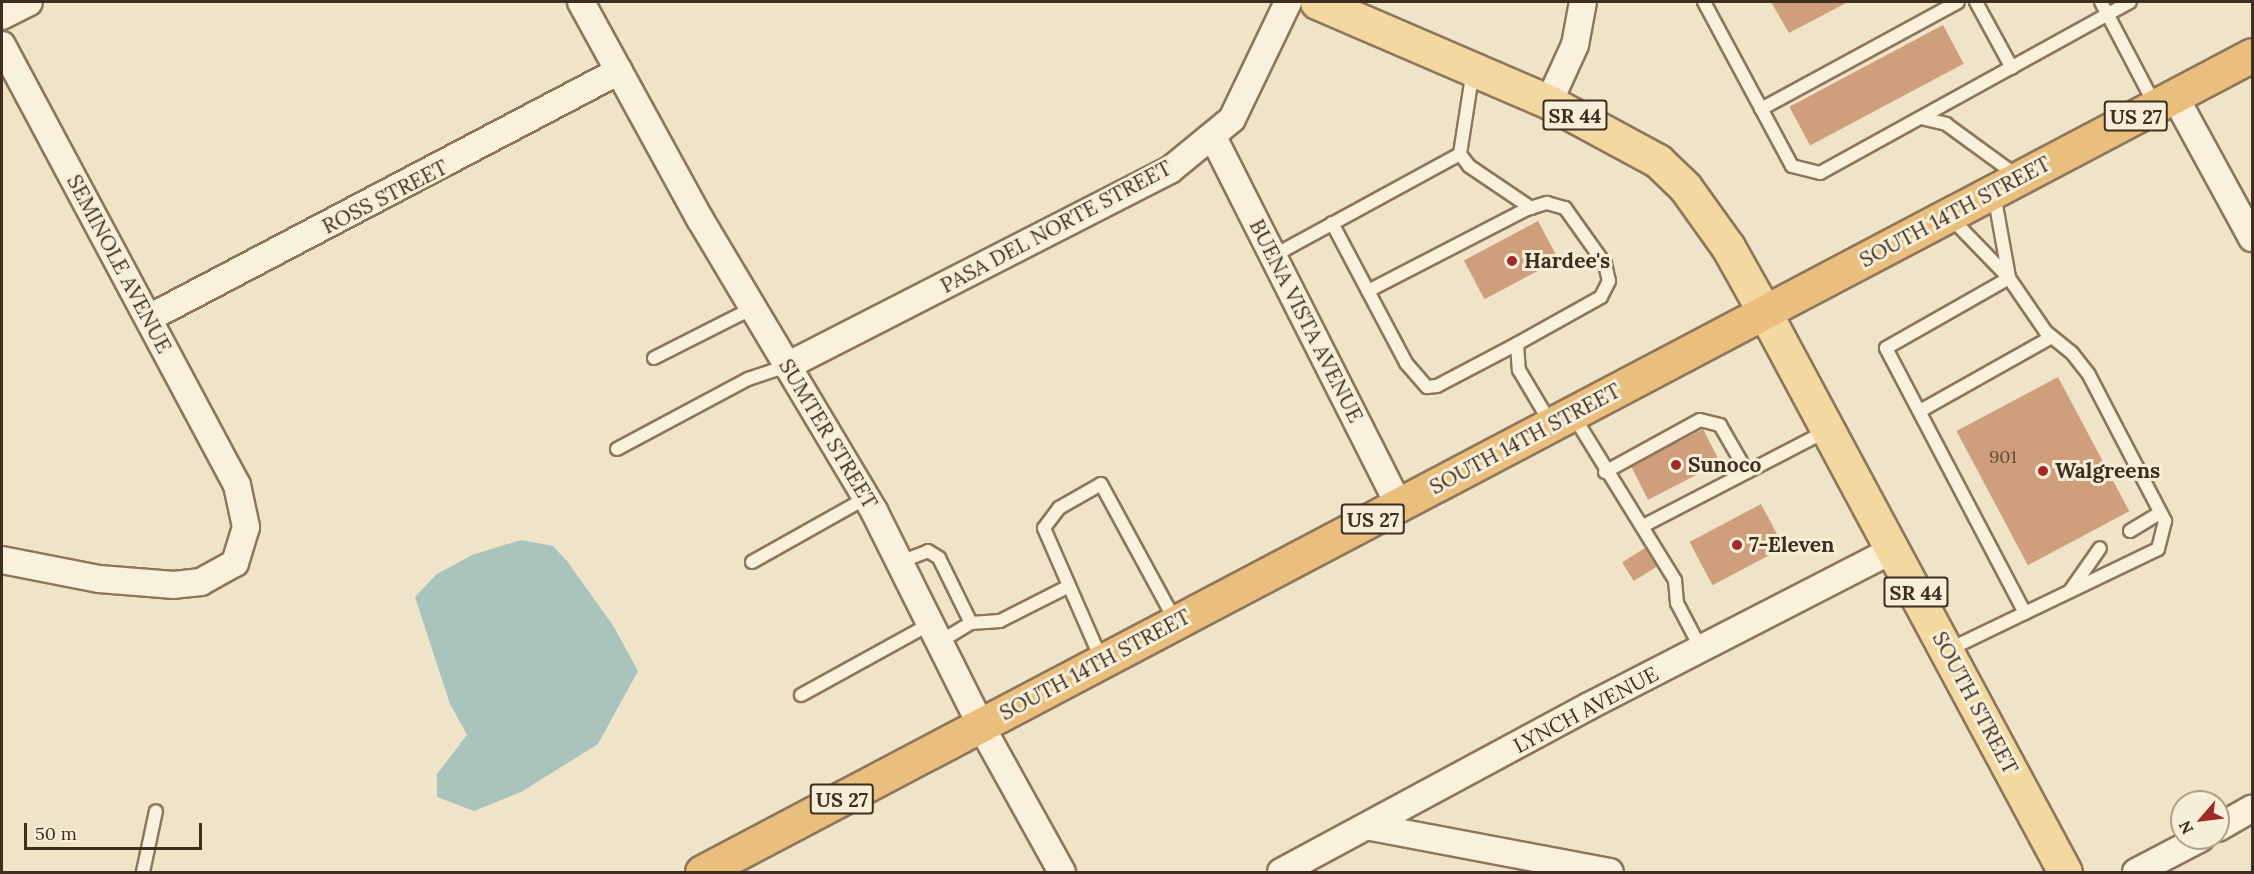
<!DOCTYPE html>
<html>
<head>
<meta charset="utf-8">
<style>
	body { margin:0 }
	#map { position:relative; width:2254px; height:874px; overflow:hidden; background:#f0e4c8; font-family:Lora,serif }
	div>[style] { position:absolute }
	.water>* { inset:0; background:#a9c4bc }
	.building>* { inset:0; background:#cf9f7d; transform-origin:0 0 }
	.roads { filter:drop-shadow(2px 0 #8d765c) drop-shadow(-2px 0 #8d765c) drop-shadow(0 2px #8d765c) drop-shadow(0 -2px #8d765c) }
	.service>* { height:12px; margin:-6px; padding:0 6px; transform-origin:6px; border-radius:6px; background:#faf1dc }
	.minor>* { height:26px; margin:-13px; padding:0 13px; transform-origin:13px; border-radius:13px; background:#faf1dc }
	.primary>* { height:33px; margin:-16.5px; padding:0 16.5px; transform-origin:16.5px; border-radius:16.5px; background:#f3d9a0 }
	.trunk>* { height:33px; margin:-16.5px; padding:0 16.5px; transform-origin:16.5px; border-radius:16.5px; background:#eabe7c }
	.dots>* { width:16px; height:16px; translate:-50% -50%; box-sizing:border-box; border:3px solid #f7eed8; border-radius:50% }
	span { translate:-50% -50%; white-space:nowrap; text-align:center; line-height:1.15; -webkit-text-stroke:6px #f7eed8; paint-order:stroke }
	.number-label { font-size:18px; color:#624a37 }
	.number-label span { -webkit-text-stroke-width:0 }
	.shield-label span { padding:2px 4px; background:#f7eed8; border:2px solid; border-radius:4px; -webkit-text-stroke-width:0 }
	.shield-label { font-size:20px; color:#3d2e20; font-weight:700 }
	.street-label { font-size:21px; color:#3d2e20 }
	.poi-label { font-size:21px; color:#3d2e20; font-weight:700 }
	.left { translate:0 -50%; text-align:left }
	.frame { position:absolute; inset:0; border:3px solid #3d2e20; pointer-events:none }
	.north { position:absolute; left:2170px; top:790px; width:60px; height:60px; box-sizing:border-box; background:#f7eed8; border:2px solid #ada18e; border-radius:50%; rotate:242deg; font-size:16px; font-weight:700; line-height:24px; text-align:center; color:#3d2e20 }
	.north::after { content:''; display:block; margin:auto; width:21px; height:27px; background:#9e2a2b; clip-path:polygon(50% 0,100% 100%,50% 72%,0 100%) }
	.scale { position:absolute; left:24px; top:823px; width:178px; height:27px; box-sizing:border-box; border:3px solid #3d2e20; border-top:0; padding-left:8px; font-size:18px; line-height:21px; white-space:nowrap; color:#3d2e20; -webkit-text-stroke:4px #f7eed8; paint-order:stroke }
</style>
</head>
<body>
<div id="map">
	<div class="water">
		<div style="clip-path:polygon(521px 540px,553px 546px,567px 561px,614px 627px,638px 671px,598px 744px,521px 792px,474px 811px,437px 797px,437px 774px,467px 735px,450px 704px,415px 597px,437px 574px,472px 555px)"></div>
	</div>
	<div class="building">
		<div style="clip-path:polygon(1771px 2px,1848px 2px,1789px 33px)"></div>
		<div style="left:1943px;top:25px;width:44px;height:174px;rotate:62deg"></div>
		<div style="left:1538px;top:221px;width:44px;height:84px;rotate:62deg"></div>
		<div style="left:2058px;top:377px;width:152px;height:115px;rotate:62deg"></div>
		<div style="left:1703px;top:429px;width:38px;height:81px;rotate:63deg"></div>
		<div style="left:1761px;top:504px;width:49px;height:81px;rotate:62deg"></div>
		<div style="left:1645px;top:548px;width:22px;height:27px;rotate:58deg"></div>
	</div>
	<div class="roads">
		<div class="service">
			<div style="left:1704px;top:2px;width:186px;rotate:61.8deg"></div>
			<div style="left:1792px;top:166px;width:29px;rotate:14deg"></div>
			<div style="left:1820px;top:173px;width:354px;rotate:-28.9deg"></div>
			<div style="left:1976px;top:2px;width:75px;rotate:61.4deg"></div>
			<div style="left:2101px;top:2px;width:116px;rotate:62.3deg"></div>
			<div style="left:1473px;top:70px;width:85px;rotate:98.8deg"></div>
			<div style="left:1460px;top:154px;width:15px;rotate:53deg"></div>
			<div style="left:1469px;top:166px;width:75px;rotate:34.1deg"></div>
			<div style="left:1761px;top:109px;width:224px;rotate:-28.5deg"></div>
			<div style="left:1925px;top:119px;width:22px;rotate:13deg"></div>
			<div style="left:1946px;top:124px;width:87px;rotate:36.1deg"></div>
			<div style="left:1994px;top:194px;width:84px;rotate:79.8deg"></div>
			<div style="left:1949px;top:216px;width:86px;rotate:45.9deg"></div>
			<div style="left:2009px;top:278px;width:65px;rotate:55.6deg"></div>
			<div style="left:2046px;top:332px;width:33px;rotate:39deg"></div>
			<div style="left:2072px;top:353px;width:28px;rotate:52deg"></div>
			<div style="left:2089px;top:375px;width:165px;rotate:62.5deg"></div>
			<div style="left:2165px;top:521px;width:29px;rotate:104deg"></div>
			<div style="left:2158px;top:549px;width:148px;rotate:154.3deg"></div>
			<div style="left:1332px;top:223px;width:158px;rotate:62.1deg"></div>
			<div style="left:1406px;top:363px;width:32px;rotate:49deg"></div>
			<div style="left:1427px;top:387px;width:10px;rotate:-6deg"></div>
			<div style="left:1437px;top:386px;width:90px;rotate:-27.7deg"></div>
			<div style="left:1273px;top:256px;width:213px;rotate:-28.6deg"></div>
			<div style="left:1368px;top:291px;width:179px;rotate:-27.3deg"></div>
			<div style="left:1527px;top:209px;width:21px;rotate:-17deg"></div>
			<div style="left:1547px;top:203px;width:19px;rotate:16deg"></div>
			<div style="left:1565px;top:208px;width:69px;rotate:54.5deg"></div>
			<div style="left:1605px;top:264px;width:17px;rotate:77deg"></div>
			<div style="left:1609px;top:281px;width:18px;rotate:117deg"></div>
			<div style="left:1601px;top:297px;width:96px;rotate:150.8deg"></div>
			<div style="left:1517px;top:344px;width:26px;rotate:86deg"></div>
			<div style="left:1519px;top:370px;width:63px;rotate:59.3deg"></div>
			<div style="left:654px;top:358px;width:111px;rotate:-26.8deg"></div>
			<div style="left:1920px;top:411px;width:151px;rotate:-29.3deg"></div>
			<div style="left:1573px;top:415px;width:194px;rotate:58.3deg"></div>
			<div style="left:1675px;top:580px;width:23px;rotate:85deg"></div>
			<div style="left:1677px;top:603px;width:52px;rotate:62.4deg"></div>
			<div style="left:617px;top:449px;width:149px;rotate:-28.1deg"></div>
			<div style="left:748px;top:379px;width:41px;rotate:-18.4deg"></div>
			<div style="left:1605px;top:472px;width:108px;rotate:-28.7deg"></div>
			<div style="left:1700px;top:420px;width:21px;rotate:14deg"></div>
			<div style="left:1720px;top:425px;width:54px;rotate:60.1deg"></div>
			<div style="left:1643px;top:526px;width:208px;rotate:-27.4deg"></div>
			<div style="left:2130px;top:531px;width:35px;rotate:-31deg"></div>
			<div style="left:752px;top:562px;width:131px;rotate:-29.3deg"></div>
			<div style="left:900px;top:562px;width:30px;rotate:-21deg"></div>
			<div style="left:928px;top:551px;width:13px;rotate:32deg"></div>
			<div style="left:939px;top:558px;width:72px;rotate:63.8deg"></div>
			<div style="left:2070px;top:591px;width:52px;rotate:-55.1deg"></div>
			<div style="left:941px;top:641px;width:35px;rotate:-31deg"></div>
			<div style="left:971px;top:623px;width:29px;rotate:-4deg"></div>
			<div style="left:1000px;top:621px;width:75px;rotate:-26.9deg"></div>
			<div style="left:1948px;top:650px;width:85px;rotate:-25.7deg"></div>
			<div style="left:2025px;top:613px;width:299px;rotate:-117.7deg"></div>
			<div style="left:1886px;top:348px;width:142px;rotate:-29.6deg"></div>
			<div style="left:1102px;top:661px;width:145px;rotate:-113.6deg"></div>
			<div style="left:1044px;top:528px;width:25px;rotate:-53deg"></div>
			<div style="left:1059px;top:508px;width:48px;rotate:-29.7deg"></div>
			<div style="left:1101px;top:484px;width:157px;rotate:61.5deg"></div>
			<div style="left:801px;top:695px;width:149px;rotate:-28.8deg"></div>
			<div style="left:143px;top:872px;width:62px;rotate:-78deg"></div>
		</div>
		<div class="minor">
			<div style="left:581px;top:2px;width:247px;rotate:61.3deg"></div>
			<div style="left:700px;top:219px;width:340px;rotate:59.2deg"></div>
			<div style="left:874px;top:511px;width:240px;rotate:63.5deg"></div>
			<div style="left:981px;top:726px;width:167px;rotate:61deg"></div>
			<div style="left:2px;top:16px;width:30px;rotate:-27deg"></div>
			<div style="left:2px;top:45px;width:499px;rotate:61.9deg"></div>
			<div style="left:237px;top:485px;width:43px;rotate:77.9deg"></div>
			<div style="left:246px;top:527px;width:38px;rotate:107deg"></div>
			<div style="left:235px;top:563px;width:39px;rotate:151deg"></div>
			<div style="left:201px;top:582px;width:27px;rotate:174deg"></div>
			<div style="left:174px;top:585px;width:75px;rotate:-175.4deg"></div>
			<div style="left:99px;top:579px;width:99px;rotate:-168.9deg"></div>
			<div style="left:2174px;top:95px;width:163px;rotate:61.4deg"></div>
			<div style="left:1549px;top:102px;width:63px;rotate:-65.5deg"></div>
			<div style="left:1575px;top:45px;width:44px;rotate:-79.5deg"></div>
			<div style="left:1213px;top:137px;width:412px;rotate:63.2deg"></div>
			<div style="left:149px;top:318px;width:531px;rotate:-27.72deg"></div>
			<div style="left:787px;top:366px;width:430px;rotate:-27.1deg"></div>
			<div style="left:1170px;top:170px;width:80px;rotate:-39.4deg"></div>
			<div style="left:1232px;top:119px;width:130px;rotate:-64.4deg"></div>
			<div style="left:1371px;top:827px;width:243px;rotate:10.7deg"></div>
			<div style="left:2218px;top:828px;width:39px;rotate:-30deg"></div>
			<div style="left:1281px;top:872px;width:350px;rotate:-28.3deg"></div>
			<div style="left:1589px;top:706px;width:342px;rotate:-27.2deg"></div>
			<div style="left:2136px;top:872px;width:73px;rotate:-27.6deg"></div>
		</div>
		<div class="primary">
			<div style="left:1317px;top:2px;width:253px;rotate:23.3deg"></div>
			<div style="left:1549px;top:102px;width:124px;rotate:28.4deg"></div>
			<div style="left:1658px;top:161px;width:37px;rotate:44deg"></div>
			<div style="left:1685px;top:187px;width:74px;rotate:54.4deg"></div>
			<div style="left:1728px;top:247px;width:76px;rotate:60.7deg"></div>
			<div style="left:1765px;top:313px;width:634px;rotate:61.78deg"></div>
		</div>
		<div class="trunk">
			<div style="left:702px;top:872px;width:1752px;rotate:-27.79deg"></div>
		</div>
	</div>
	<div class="dots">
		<div style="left:1512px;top:261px;background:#9e2a2b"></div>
		<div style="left:1676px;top:465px;background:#9e2a2b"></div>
		<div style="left:2043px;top:471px;background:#9e2a2b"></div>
		<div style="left:1737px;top:545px;background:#9e2a2b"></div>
	</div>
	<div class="number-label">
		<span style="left:2003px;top:457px">901</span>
	</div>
	<div class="shield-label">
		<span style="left:1575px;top:115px">SR 44</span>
		<span style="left:2136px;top:116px">US 27</span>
		<span style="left:1373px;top:519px">US 27</span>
		<span style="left:1916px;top:592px">SR 44</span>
		<span style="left:842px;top:799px">US 27</span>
	</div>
	<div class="street-label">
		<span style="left:385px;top:197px;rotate:-27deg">ROSS STREET</span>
		<span style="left:1955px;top:212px;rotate:-28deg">SOUTH 14TH STREET</span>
		<span style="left:1056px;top:227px;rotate:-28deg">PASA DEL NORTE STREET</span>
		<span style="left:119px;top:264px;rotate:62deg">SEMINOLE AVENUE</span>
		<span style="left:1306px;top:321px;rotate:63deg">BUENA VISTA AVENUE</span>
		<span style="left:828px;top:434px;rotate:59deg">SUMTER STREET</span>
		<span style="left:1525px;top:439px;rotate:-28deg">SOUTH 14TH STREET</span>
		<span style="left:1095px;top:665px;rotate:-28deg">SOUTH 14TH STREET</span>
		<span style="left:1975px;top:703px;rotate:62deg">SOUTH STREET</span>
		<span style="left:1586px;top:710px;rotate:-28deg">LYNCH AVENUE</span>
	</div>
	<div class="poi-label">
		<span class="left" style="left:1524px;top:261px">Hardee's</span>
		<span class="left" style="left:1688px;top:465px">Sunoco</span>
		<span class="left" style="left:2055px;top:471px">Walgreens</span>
		<span class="left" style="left:1749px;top:545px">7-Eleven</span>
	</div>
	<div class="frame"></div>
	<div class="north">N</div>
	<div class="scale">50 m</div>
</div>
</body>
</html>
